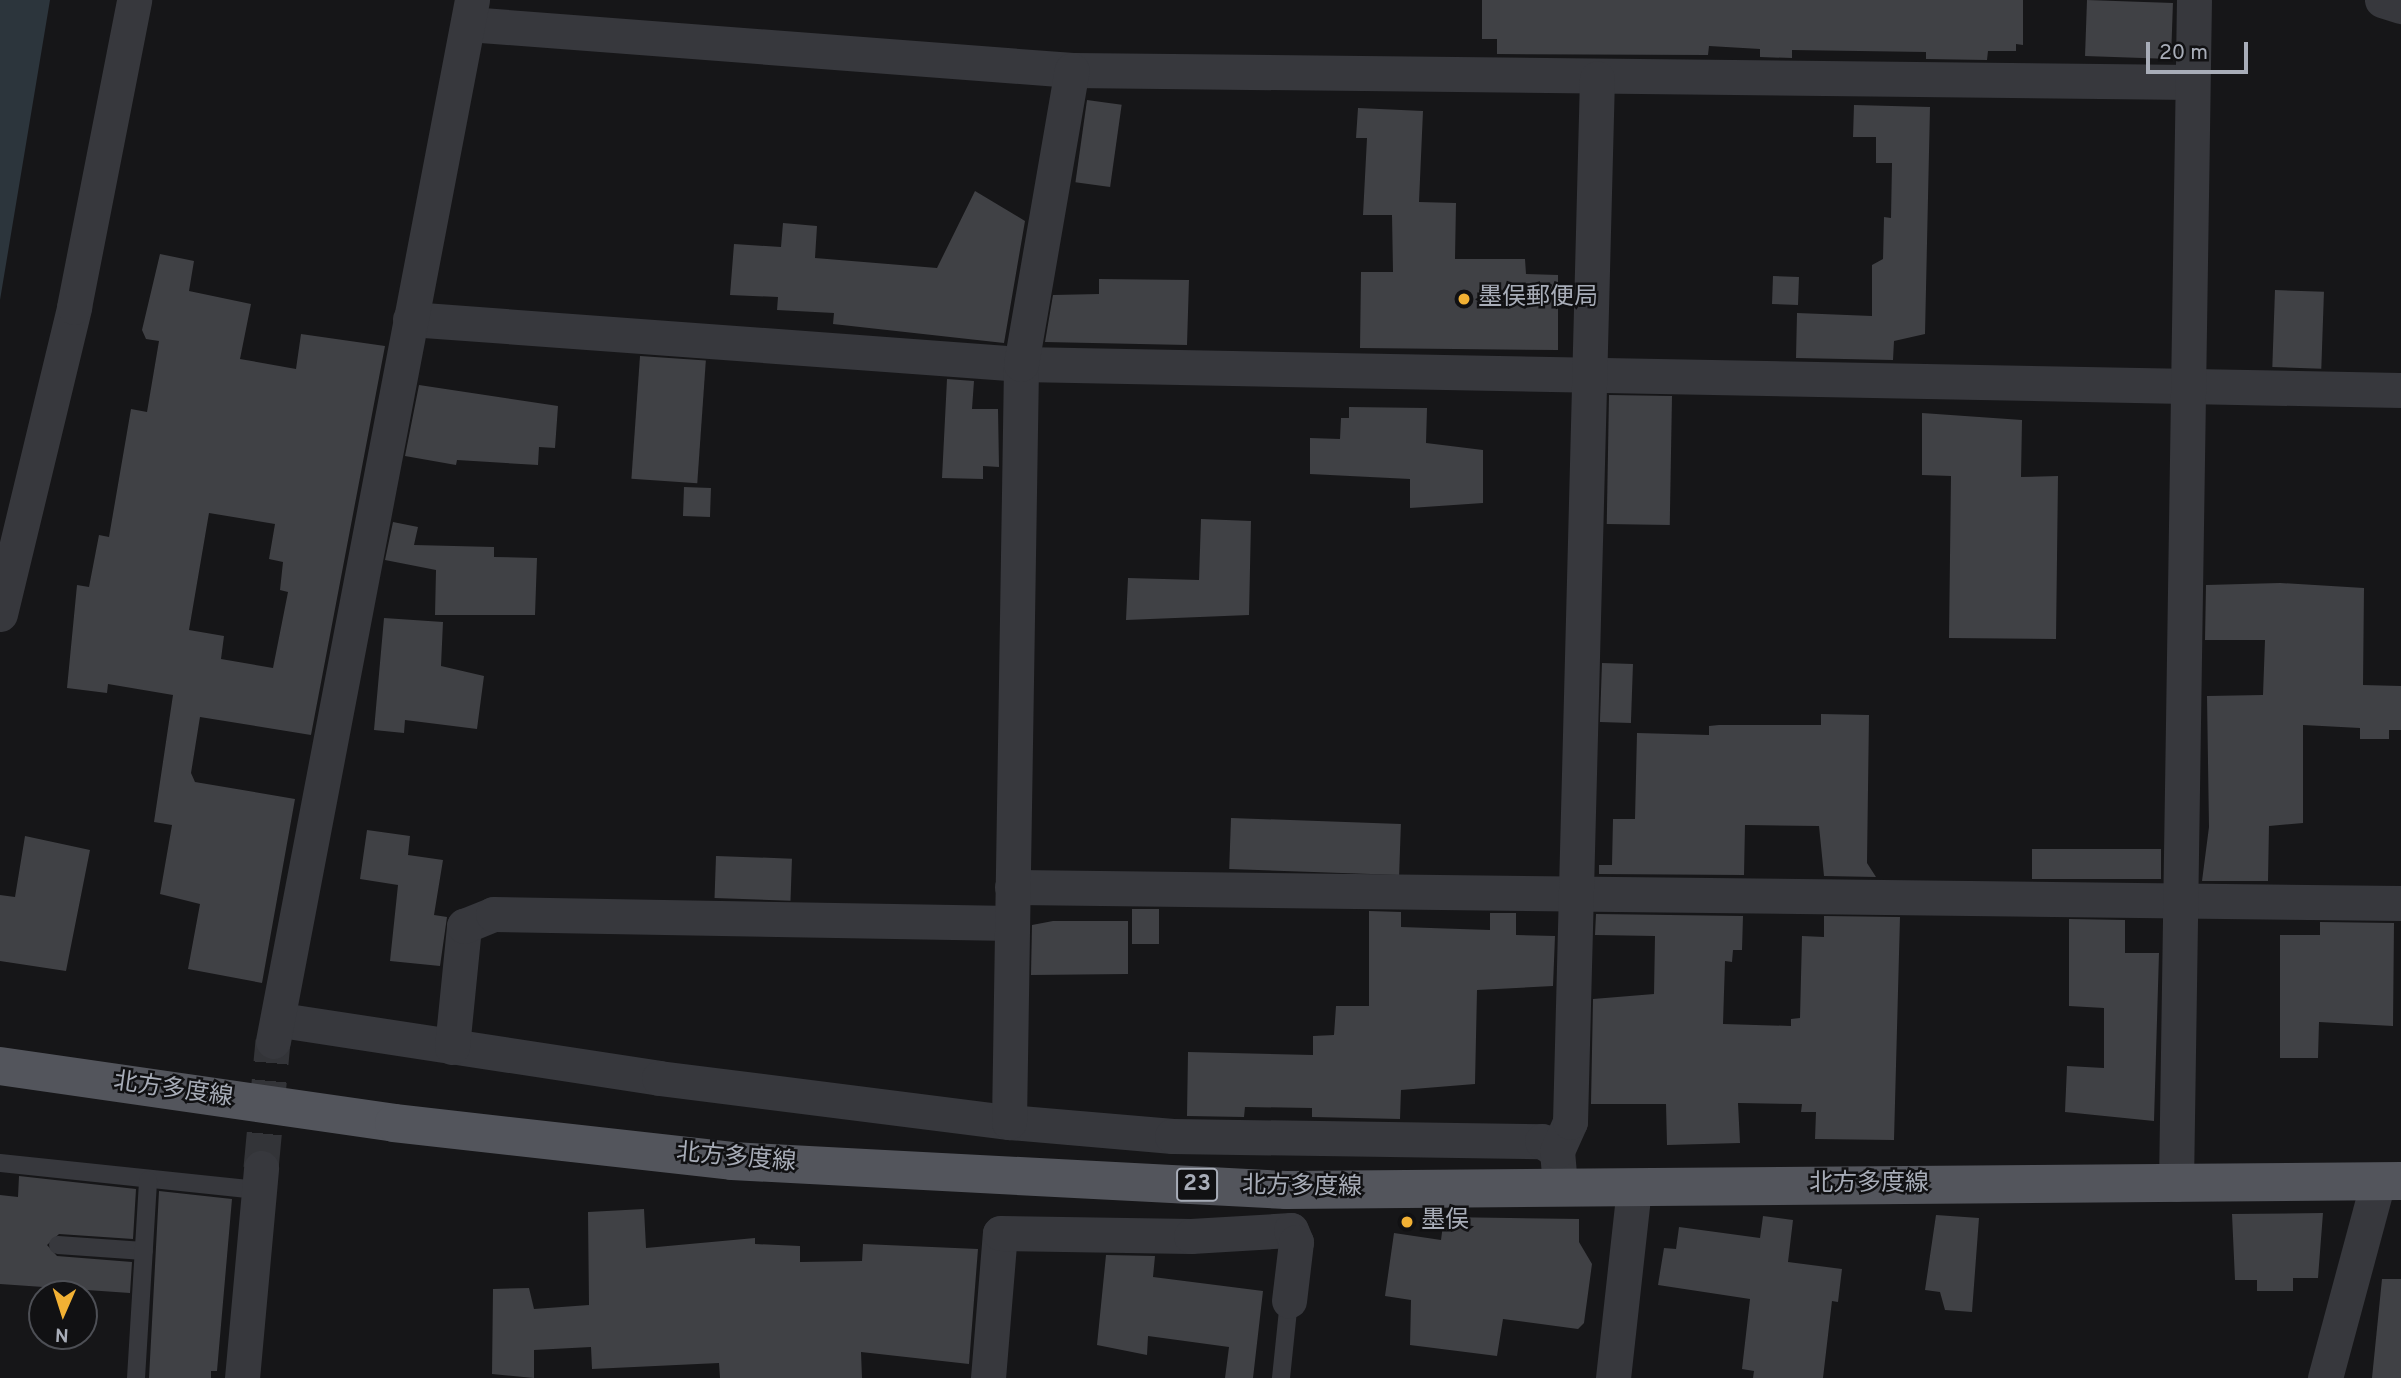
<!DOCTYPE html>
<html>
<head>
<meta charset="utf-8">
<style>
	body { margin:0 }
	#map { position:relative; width:2401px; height:1378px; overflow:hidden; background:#161618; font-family:Overpass,"Noto Sans JP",sans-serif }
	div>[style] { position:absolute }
	.water>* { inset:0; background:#2c353c }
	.building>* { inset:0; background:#404145; transform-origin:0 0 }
	.street-tunnel>* { height:35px; margin-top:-17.5px; transform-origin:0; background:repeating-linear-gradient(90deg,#333438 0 35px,transparent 0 53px) }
	.lane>* { height:18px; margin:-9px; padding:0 9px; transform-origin:9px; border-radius:9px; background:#37383d }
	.street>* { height:35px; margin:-17.5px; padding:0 17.5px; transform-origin:17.5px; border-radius:17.5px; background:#37383d }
	.primary>* { height:38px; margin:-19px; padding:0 19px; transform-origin:19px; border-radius:19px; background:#53555c }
	.dots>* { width:19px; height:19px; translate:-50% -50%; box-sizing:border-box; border:4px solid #111113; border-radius:50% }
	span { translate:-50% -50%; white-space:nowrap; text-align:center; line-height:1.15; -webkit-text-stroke:5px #111113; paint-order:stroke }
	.shield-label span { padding:2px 5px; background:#111113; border:2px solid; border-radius:5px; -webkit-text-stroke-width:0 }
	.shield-label { font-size:23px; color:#a8adb8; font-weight:700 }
	.poi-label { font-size:24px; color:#a8adb8 }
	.left { translate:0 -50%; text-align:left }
	.street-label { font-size:24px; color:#a8adb8 }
	.north { position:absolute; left:28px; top:1280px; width:70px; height:70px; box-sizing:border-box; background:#111113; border:2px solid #4d4f55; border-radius:50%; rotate:183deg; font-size:19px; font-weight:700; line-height:28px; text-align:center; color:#a8adb8 }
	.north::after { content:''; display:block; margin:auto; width:24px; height:32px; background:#f2b134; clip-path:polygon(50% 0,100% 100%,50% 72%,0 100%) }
	.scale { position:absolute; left:2146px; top:42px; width:102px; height:32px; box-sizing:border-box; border:4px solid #a8adb8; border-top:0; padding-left:9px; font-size:21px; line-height:24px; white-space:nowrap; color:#a8adb8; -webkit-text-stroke:5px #111113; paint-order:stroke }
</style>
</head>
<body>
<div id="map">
	<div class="water">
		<div style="clip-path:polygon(0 0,50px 0,0 300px)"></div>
	</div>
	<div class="building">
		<div style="clip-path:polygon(1482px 0,2023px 0,2023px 45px,2016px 44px,2016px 51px,1988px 51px,1987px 60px,1926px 59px,1926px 52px,1792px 50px,1792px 58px,1760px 57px,1760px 49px,1709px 46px,1708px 55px,1497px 54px,1497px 39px,1482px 39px)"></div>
		<div style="left:2087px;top:0;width:86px;height:56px;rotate:2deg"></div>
		<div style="left:1087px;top:100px;width:35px;height:83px;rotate:8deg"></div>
		<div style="clip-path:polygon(1854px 105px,1930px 107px,1925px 334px,1894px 341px,1893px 360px,1796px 358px,1797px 313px,1872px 316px,1872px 265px,1883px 259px,1884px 217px,1891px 218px,1892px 163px,1876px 163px,1876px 137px,1853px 137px)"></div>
		<div style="clip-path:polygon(1358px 108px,1423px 111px,1419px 202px,1456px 203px,1455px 259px,1525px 259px,1526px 274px,1558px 275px,1558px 350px,1360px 348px,1361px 272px,1393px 272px,1392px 215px,1363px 215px,1367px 138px,1356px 138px)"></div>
		<div style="clip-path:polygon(975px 191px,1025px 221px,1004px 343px,833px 324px,834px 313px,777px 310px,778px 297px,730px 295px,734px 244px,781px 247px,783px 223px,817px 226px,815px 258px,937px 268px)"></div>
		<div style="clip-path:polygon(evenodd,160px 254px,194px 261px,189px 291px,251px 304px,240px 359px,296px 369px,301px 334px,385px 346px,311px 735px,200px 717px,191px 773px,195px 782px,295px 799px,262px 983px,188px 969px,200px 904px,160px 894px,172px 825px,154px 822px,173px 695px,108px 684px,107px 693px,67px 688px,77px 585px,89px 587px,99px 535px,109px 537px,131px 409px,147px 412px,159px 341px,146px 339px,142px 330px,160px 254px,209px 513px,275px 524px,269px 559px,283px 562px,280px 590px,288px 592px,273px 668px,221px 659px,224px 636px,189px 630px,209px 513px)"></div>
		<div style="left:1773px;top:276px;width:26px;height:28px;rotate:2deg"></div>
		<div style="clip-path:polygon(1099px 279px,1189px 280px,1187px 345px,1045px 342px,1053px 295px,1099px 294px)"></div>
		<div style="left:2275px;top:290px;width:49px;height:77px;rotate:2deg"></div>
		<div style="left:640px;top:356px;width:66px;height:123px;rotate:4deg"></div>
		<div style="clip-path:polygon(947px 379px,974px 381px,972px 409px,998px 409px,999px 467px,983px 466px,983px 479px,942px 478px)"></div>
		<div style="clip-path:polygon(419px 385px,558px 406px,555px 448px,539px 447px,538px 465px,457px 460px,456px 465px,405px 456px)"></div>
		<div style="left:1609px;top:395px;width:63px;height:129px;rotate:1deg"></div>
		<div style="clip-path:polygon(1349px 407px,1427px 408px,1426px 443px,1483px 450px,1483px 503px,1410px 508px,1410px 479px,1310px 474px,1310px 438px,1340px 439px,1341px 418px,1349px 418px)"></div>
		<div style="clip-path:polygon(1922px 413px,2022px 420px,2021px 477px,2058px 476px,2056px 639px,1949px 638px,1951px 476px,1922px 475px)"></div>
		<div style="left:684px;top:487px;width:27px;height:29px;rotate:2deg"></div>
		<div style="clip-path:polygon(1201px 519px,1251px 521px,1249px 615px,1126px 620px,1128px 578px,1199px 580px)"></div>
		<div style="clip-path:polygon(393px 522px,418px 527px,414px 545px,494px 547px,494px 557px,537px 558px,535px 615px,435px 615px,436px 570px,385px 560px)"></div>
		<div style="clip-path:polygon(2280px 583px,2364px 588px,2363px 685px,2401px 686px,2401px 730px,2389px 730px,2389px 739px,2360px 739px,2360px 728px,2303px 725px,2303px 823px,2269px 826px,2268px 881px,2202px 881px,2209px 827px,2207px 696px,2263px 695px,2265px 640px,2205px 640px,2206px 585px)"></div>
		<div style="clip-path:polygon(384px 618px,443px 622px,441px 666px,484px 676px,477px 729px,405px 720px,404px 733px,374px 730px)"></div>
		<div style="left:1602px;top:663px;width:31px;height:59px;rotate:2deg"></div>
		<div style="clip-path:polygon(1821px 714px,1869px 715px,1867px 863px,1876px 877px,1824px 876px,1819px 826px,1745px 825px,1744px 875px,1599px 874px,1599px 865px,1612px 865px,1613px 819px,1635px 819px,1637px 733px,1709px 735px,1709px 726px,1719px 725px,1821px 725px)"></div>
		<div style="left:1231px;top:818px;width:170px;height:51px;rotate:2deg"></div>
		<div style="clip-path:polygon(367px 830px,410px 836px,408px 855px,443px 860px,434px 915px,447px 917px,440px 966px,390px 961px,398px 885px,360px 879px)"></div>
		<div style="clip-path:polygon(25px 836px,90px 850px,66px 971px,0 961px,0 895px,15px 897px)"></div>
		<div style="left:2032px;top:849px;width:129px;height:30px"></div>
		<div style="left:716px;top:856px;width:76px;height:42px;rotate:2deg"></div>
		<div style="left:1132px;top:909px;width:27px;height:35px"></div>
		<div style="clip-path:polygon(1369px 911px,1401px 912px,1401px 927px,1490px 930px,1490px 913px,1516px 913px,1516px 935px,1555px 936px,1553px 986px,1477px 990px,1475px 1084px,1401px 1090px,1400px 1119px,1312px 1117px,1312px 1108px,1245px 1107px,1244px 1117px,1187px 1116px,1188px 1052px,1313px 1055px,1313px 1036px,1334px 1035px,1336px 1006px,1369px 1006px)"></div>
		<div style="clip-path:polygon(1596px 914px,1743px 916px,1742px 950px,1733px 950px,1732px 962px,1725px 961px,1723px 1024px,1791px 1026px,1791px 1019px,1800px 1018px,1802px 936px,1824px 937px,1824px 916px,1900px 917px,1894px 1140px,1815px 1139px,1816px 1112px,1801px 1112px,1802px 1104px,1738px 1103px,1740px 1143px,1667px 1145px,1666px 1104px,1591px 1104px,1593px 999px,1654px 994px,1655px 936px,1595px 935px)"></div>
		<div style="clip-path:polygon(2069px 919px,2125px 920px,2125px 953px,2159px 953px,2154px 1121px,2065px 1112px,2067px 1066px,2104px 1068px,2104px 1008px,2069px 1006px)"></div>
		<div style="clip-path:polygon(1053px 921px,1128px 921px,1128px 974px,1031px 975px,1032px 925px)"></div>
		<div style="clip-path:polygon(2320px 922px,2394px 923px,2393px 1026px,2319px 1022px,2318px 1058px,2280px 1058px,2280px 935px,2320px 935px)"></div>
		<div style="clip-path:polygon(19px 1176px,136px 1189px,133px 1239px,59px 1234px,47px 1245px,57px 1256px,132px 1262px,130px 1293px,0 1284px,0 1195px,18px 1197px)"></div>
		<div style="clip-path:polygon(159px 1191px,232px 1199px,217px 1371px,211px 1371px,211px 1378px,149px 1378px)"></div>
		<div style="clip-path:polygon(644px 1209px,646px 1248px,755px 1238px,755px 1244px,800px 1246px,800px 1262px,862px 1261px,863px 1244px,978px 1249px,969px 1364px,861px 1352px,862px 1378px,720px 1378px,719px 1363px,592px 1369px,591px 1347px,534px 1350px,534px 1378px,492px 1374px,493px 1289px,529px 1288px,534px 1309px,589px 1305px,588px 1212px)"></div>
		<div style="clip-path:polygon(2323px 1213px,2318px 1278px,2293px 1278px,2293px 1291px,2257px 1291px,2257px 1280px,2235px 1280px,2232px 1214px)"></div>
		<div style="clip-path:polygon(1936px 1215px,1979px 1218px,1972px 1312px,1945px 1310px,1940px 1292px,1925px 1290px)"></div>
		<div style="clip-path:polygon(1763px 1216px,1793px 1220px,1788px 1262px,1842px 1269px,1838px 1302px,1832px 1301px,1823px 1378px,1753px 1378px,1754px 1371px,1742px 1369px,1750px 1299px,1658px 1285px,1664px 1248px,1676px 1249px,1679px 1227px,1760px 1238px)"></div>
		<div style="clip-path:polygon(1444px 1217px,1579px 1219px,1579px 1242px,1592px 1264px,1584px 1323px,1578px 1329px,1503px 1319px,1497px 1356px,1410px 1345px,1411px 1300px,1385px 1296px,1394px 1233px,1441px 1240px)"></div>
		<div style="clip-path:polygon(1106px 1255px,1155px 1256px,1153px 1277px,1263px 1291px,1253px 1378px,1225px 1378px,1229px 1347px,1148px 1336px,1147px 1355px,1097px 1345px)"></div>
		<div style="clip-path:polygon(2382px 1279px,2401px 1279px,2401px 1378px,2372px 1378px)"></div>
	</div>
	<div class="street-tunnel">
		<div style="left:261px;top:1168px;width:128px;rotate:-84.6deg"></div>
	</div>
	<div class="lane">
		<div style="left:0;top:1163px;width:259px;rotate:6deg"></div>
		<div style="left:58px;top:1245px;width:86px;rotate:4deg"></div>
		<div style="left:136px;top:1378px;width:198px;rotate:-86.5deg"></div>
		<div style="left:1281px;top:1378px;width:77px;rotate:-84.1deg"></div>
	</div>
	<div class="street">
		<div style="left:2382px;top:0;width:20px;rotate:18deg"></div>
		<div style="left:468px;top:24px;width:606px;rotate:4.36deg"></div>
		<div style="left:1072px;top:70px;width:1120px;rotate:0.61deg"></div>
		<div style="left:410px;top:319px;width:613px;rotate:4.21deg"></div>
		<div style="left:1021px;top:364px;width:1380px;rotate:1.08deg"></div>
		<div style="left:0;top:614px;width:316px;rotate:-76.4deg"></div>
		<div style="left:74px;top:307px;width:313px;rotate:-78.9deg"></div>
		<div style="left:1012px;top:887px;width:1389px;rotate:0.66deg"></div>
		<div style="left:281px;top:1020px;width:382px;rotate:8.7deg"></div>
		<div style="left:659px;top:1078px;width:353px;rotate:7.2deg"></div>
		<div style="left:1009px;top:1122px;width:164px;rotate:4.9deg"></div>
		<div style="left:1172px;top:1136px;width:370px;rotate:0.8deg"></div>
		<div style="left:1542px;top:1141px;width:18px;rotate:34deg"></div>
		<div style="left:273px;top:1041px;width:1060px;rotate:-79.18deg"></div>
		<div style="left:452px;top:1047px;width:122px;rotate:-84.3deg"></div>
		<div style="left:464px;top:926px;width:31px;rotate:-22deg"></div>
		<div style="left:493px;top:914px;width:519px;rotate:0.99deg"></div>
		<div style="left:1009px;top:1122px;width:758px;rotate:-89.09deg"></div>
		<div style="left:1021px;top:364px;width:298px;rotate:-80.2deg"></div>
		<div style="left:1559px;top:1174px;width:23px;rotate:-95deg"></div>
		<div style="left:1557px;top:1151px;width:32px;rotate:-66deg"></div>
		<div style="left:1570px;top:1122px;width:1044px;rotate:-88.52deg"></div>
		<div style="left:2176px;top:1184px;width:1184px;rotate:-89.13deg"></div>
		<div style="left:242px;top:1378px;width:211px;rotate:-84.8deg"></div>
		<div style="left:988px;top:1378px;width:145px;rotate:-85.3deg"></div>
		<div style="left:1000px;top:1233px;width:191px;rotate:0.9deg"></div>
		<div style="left:1191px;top:1236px;width:100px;rotate:-3.4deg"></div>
		<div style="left:1291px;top:1230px;width:13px;rotate:67deg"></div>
		<div style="left:1296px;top:1242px;width:59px;rotate:96.8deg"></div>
		<div style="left:1613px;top:1378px;width:191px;rotate:-83.7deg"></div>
		<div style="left:2325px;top:1378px;width:203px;rotate:-74.9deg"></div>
	</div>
	<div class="primary">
		<div style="left:0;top:1066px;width:398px;rotate:8.2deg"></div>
		<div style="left:394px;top:1123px;width:340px;rotate:6.4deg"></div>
		<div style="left:732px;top:1161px;width:555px;rotate:3deg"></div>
		<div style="left:1286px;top:1190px;width:1115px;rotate:-0.46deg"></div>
	</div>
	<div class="dots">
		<div style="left:1464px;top:299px;background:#f2b134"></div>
		<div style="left:1407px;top:1222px;background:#f2b134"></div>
	</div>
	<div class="shield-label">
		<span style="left:1197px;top:1185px">23</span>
	</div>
	<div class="poi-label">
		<span class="left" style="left:1478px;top:299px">墨俣郵便局</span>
		<span class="left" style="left:1421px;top:1222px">墨俣</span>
	</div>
	<div class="street-label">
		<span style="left:173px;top:1091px;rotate:8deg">北方多度線</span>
		<span style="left:736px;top:1159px;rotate:5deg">北方多度線</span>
		<span style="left:1869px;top:1185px">北方多度線</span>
		<span style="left:1302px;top:1188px;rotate:1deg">北方多度線</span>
	</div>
	<div class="north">N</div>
	<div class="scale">20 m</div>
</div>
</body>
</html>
